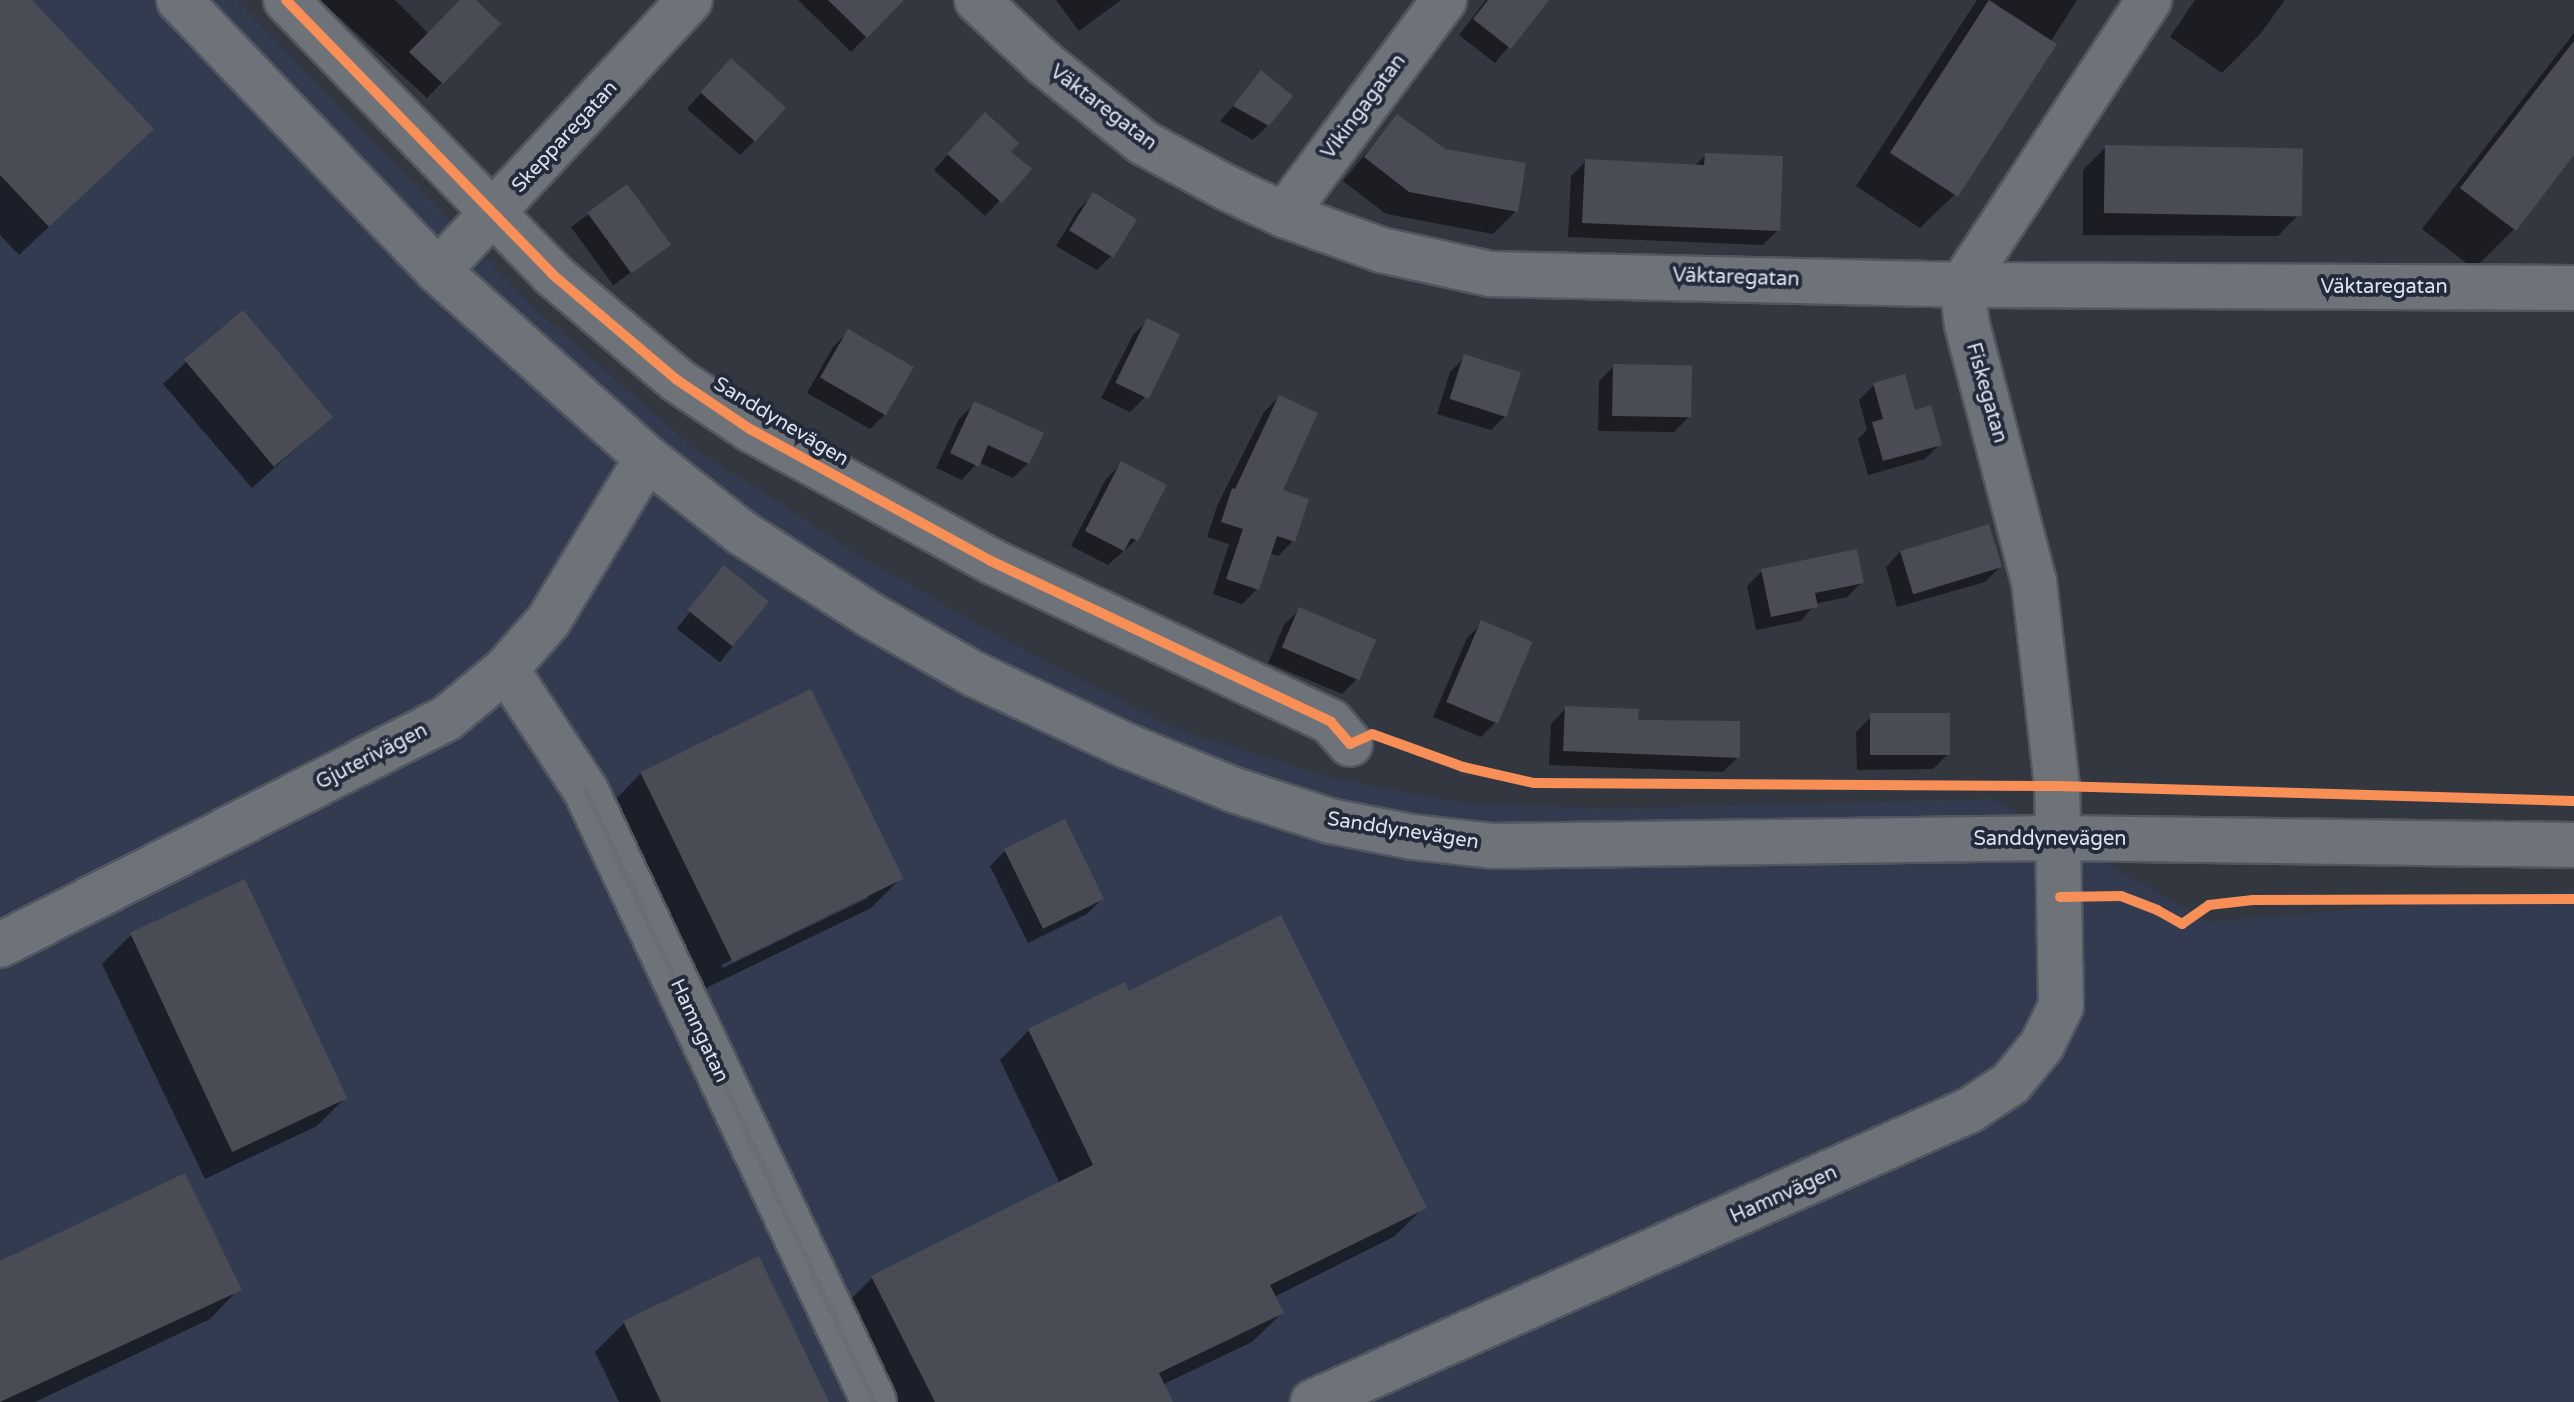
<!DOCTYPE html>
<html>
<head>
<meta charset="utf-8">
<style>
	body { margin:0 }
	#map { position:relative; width:2574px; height:1402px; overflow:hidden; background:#333740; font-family:"Varela Round",sans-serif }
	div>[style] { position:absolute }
	.built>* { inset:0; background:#323b50 }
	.shadow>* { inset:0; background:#0007; transform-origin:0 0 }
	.building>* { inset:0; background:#494c54; transform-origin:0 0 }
	.roads { filter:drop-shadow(2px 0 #52565e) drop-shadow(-2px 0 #52565e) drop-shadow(0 2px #52565e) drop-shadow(0 -2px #52565e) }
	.street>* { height:44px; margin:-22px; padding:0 22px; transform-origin:22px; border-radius:22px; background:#6e7279 }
	.secondary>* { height:44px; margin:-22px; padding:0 22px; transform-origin:22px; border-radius:22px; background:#6e7279 }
	.rail>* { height:6px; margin:-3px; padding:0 3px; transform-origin:3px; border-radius:3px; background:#696d74 }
	.cycleway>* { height:10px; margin:-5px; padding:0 5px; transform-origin:5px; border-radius:5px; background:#f78f57 }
	span { translate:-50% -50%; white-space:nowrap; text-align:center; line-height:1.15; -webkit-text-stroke:8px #232b3b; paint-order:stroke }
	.street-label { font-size:20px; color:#dde2ee }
</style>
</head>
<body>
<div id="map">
	<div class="built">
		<div style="clip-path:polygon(0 0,236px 0,538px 312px,691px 446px,860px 556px,1014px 645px,1176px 729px,1335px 779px,1467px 804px,1614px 809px,1992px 799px,2209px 922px,2574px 890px,2574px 1402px,0 1402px)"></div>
	</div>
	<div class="shadow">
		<div style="clip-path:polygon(0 0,32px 0,122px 158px,19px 255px,0 235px)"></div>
		<div style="clip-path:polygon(320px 0,395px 0,429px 34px,462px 0,473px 0,498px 24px,427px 98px)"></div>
		<div style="clip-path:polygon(798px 0,894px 0,898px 4px,851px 52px)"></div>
		<div style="clip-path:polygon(1056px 0,1121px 0,1079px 31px)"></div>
		<div style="clip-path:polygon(1486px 0,1547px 0,1495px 63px,1459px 35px)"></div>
		<div style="clip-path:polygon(1977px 0,2077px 0,1954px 195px,1920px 228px,1856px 186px)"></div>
		<div style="clip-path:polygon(2195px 0,2285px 0,2261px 33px,2222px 73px,2170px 37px)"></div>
		<div style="clip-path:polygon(2574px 33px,2574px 151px,2514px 229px,2474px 269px,2422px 229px)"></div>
		<div style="clip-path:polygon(1262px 73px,1268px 125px,1253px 140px,1220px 121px)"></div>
		<div style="clip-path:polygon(716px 76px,755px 140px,740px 155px,687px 109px)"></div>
		<div style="clip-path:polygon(1397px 116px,1516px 211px,1493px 234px,1386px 214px,1343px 181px)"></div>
		<div style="clip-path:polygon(970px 130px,1008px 152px,1029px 170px,985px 216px,934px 170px)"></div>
		<div style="clip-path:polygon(2106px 147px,2300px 213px,2278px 236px,2083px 235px,2083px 170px)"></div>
		<div style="clip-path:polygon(1706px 155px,1778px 230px,1763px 245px,1568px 237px,1571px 176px,1586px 161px,1694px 166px)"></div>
		<div style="left:626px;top:187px;width:72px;height:68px;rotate:54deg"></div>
		<div style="clip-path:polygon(1093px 195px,1112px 255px,1097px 270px,1056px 246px,1078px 210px)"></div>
		<div style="clip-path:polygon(1148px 320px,1145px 397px,1130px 412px,1101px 398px,1133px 335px)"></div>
		<div style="clip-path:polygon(848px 332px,885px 414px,870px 429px,807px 393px,833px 347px)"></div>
		<div style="clip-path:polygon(1465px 357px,1506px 415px,1491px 430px,1437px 414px,1450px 372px)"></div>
		<div style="clip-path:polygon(186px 362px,331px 417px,252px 488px,163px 384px)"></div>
		<div style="clip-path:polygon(1614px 366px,1689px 417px,1674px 432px,1598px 431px,1599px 381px)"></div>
		<div style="clip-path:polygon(1874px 385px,1913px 413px,1940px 444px,1925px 459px,1868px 475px,1858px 439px,1867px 430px,1859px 400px)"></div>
		<div style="clip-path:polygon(1279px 397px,1280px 491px,1293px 541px,1278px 556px,1269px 553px,1257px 589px,1242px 604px,1213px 594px,1229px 544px,1207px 537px,1217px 506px,1264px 412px)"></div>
		<div style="clip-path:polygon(974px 404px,1028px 463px,1013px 478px,978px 462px,962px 480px,936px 468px,959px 419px)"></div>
		<div style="clip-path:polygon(1121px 464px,1136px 540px,1108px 565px,1071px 546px,1106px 479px)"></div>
		<div style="clip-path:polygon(1901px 551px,2000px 567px,1985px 582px,1897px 607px,1886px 567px)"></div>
		<div style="left:724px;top:568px;width:55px;height:77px;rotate:38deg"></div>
		<div style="clip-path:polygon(1762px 571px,1862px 582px,1847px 597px,1815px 604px,1801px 621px,1756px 630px,1747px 586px)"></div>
		<div style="clip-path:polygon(1299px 610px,1357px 679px,1342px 694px,1268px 663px,1284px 625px)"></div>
		<div style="clip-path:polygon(1482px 623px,1529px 643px,1496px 722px,1481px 737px,1433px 717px,1467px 638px)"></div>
		<div style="clip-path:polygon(1566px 708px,1636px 722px,1738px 757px,1723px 772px,1549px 765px,1551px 724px)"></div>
		<div style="clip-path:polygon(1871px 717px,1948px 754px,1933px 769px,1857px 770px,1856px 732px)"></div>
		<div style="clip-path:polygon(evenodd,641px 773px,900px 879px,871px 908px,702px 990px,612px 803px,641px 773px,868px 894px,868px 898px,723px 968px,721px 965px,868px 894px)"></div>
		<div style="clip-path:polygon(1005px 851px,1102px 899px,1087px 914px,1028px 943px,990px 866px)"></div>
		<div style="clip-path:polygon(131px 935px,346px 1097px,317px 1126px,205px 1179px,102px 964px)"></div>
		<div style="clip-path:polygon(1128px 994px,1424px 1207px,1395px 1236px,1274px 1297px,1282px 1313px,1252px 1342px,1162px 1385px,1159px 1402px,891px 1402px,843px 1307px,872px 1278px,1060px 1184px,1000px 1060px,1029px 1030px)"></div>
		<div style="clip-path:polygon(758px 1259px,827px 1402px,619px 1402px,595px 1352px,624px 1323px)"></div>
		<div style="clip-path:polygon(0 1264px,239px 1289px,210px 1319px,35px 1402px,0 1402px)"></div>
	</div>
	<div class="building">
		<div style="clip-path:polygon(0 0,32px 0,154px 129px,49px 227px,0 175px)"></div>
		<div style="clip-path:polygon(460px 0,476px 0,501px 24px,443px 84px,409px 52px)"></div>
		<div style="clip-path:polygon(828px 0,904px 0,867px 38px)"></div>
		<div style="clip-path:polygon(1488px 0,1549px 0,1511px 49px,1473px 19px)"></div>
		<div style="left:1989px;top:0;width:81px;height:182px;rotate:33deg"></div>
		<div style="clip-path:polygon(2574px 41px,2574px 155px,2516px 231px,2460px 188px)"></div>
		<div style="left:731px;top:58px;width:74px;height:46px;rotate:42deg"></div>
		<div style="clip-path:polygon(1261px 70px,1293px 96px,1269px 126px,1233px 106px)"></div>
		<div style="clip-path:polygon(985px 112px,1019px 143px,1011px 152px,1032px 169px,1002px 203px,947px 154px)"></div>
		<div style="clip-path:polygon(1397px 114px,1445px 149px,1526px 163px,1518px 212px,1409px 192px,1364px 157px)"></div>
		<div style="left:2105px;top:145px;width:198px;height:68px;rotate:1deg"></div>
		<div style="clip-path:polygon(1705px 153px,1783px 156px,1780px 231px,1582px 223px,1585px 159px,1704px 165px)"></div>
		<div style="left:627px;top:184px;width:75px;height:49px;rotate:54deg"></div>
		<div style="left:1093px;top:192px;width:52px;height:45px;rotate:32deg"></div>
		<div style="left:243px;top:310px;width:140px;height:77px;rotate:50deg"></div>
		<div style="left:1147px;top:318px;width:37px;height:72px;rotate:26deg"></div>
		<div style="left:848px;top:329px;width:76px;height:56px;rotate:30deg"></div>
		<div style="left:1464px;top:354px;width:60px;height:47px;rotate:18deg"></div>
		<div style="left:1613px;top:364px;width:79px;height:52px;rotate:1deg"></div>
		<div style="clip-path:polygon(1905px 374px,1915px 410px,1931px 405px,1942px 445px,1883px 461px,1872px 422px,1883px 419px,1873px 383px)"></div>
		<div style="clip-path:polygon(1279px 395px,1318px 413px,1283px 490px,1309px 499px,1295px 542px,1277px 536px,1259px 590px,1226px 579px,1243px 529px,1221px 522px,1232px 488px,1235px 489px)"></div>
		<div style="clip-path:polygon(974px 401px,1044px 433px,1029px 464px,988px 445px,979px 467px,950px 453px)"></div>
		<div style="clip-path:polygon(1121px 461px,1167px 485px,1138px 541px,1131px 538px,1124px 551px,1085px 531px)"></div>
		<div style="left:1989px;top:524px;width:45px;height:93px;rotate:73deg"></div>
		<div style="clip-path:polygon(1857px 549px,1864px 583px,1815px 593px,1818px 607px,1771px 617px,1761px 569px)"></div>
		<div style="left:724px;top:565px;width:58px;height:58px;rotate:39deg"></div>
		<div style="left:1299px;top:607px;width:84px;height:44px;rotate:23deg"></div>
		<div style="left:1481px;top:620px;width:56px;height:89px;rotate:23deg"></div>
		<div style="left:811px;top:689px;width:211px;height:190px;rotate:64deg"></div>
		<div style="clip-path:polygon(1565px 706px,1639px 709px,1638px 720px,1740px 721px,1740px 758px,1563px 751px)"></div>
		<div style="left:1950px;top:713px;width:42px;height:80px;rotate:90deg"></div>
		<div style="left:1065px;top:819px;width:89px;height:68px;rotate:64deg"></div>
		<div style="left:245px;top:879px;width:242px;height:127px;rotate:65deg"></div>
		<div style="clip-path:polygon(1281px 915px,1427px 1208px,1270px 1285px,1284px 1313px,1159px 1373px,1173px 1402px,935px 1402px,871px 1276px,1093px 1165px,1028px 1029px,1125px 982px,1129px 991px)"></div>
		<div style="clip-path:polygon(185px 1173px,242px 1290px,0 1402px,0 1261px)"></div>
		<div style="clip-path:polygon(759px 1256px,829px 1402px,661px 1402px,623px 1321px)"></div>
	</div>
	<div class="roads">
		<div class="street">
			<div style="left:286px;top:0;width:382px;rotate:45.8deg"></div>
			<div style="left:552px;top:274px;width:164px;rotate:40.3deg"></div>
			<div style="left:677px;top:380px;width:88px;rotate:33.9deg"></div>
			<div style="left:750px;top:429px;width:275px;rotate:28.7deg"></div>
			<div style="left:991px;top:561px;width:376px;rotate:25.3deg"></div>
			<div style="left:1331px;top:722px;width:29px;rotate:49deg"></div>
			<div style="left:977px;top:0;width:92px;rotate:43.2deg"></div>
			<div style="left:1044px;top:63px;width:128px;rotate:38.7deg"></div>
			<div style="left:1144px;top:143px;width:94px;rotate:28.5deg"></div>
			<div style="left:1227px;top:188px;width:63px;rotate:25.3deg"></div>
			<div style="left:1284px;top:215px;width:103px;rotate:19.8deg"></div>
			<div style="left:1381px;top:250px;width:112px;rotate:12.4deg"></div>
			<div style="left:1490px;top:274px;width:472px;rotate:1.3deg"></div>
			<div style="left:1962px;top:285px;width:612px;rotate:0.28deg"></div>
			<div style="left:1284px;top:215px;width:268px;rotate:-53.3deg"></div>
			<div style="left:438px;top:271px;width:370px;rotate:-47.1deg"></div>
			<div style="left:506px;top:669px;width:146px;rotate:56.7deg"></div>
			<div style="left:586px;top:791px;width:675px;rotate:64.76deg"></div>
			<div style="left:0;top:945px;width:500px;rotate:-26.9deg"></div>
			<div style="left:446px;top:719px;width:78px;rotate:-39.8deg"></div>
			<div style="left:506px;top:669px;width:65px;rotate:-48.7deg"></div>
			<div style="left:549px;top:620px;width:189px;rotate:-58.8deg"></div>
			<div style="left:1313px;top:1402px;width:719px;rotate:-23.96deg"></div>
			<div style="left:1970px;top:1110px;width:49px;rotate:-33.4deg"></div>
			<div style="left:2011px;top:1083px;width:49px;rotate:-50.8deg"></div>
			<div style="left:2042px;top:1045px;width:43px;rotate:-64deg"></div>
			<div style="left:2061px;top:1006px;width:220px;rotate:-91deg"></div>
			<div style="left:2057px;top:786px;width:205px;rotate:-96.4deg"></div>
			<div style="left:2034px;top:582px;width:266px;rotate:-104.6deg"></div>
			<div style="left:1967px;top:325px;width:40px;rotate:-97.1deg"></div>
			<div style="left:1962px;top:285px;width:341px;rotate:-56.7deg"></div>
		</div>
		<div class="secondary">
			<div style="left:179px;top:0;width:375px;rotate:46.3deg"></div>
			<div style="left:438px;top:271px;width:280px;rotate:41.8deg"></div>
			<div style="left:647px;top:458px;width:121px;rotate:38.3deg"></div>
			<div style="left:742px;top:533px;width:152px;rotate:32.6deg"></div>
			<div style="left:870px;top:615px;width:120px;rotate:29.6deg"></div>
			<div style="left:974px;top:674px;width:169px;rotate:25.2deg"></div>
			<div style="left:1127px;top:746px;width:116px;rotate:22.4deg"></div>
			<div style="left:1234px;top:790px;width:101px;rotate:17.9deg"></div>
			<div style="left:1330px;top:821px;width:84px;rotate:11deg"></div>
			<div style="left:1412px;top:837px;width:81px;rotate:6.3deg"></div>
			<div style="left:1493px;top:846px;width:566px;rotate:-0.81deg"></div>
			<div style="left:2059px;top:838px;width:515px;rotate:0.78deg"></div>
		</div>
	</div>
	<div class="rail">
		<div style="left:586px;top:791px;width:675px;rotate:64.76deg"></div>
	</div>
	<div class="cycleway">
		<div style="left:286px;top:0;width:382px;rotate:45.8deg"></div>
		<div style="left:552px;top:274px;width:164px;rotate:40.3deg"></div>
		<div style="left:677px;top:380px;width:88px;rotate:33.9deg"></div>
		<div style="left:750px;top:429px;width:275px;rotate:28.7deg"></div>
		<div style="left:991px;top:561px;width:376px;rotate:25.3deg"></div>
		<div style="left:1331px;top:722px;width:29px;rotate:49deg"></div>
		<div style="left:1350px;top:744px;width:24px;rotate:-24deg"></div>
		<div style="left:1372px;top:734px;width:97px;rotate:19.9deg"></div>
		<div style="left:1463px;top:767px;width:73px;rotate:12.7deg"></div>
		<div style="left:1534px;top:783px;width:523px;rotate:0.33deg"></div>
		<div style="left:2057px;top:786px;width:517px;rotate:1.66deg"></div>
		<div style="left:2060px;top:897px;width:61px;rotate:-0.9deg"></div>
		<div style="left:2121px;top:896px;width:39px;rotate:21deg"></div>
		<div style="left:2157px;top:910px;width:29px;rotate:29deg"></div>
		<div style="left:2182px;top:924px;width:33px;rotate:-35deg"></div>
		<div style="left:2209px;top:905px;width:44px;rotate:-6.5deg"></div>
		<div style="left:2253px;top:900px;width:321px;rotate:-0.2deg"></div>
	</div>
	<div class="street-label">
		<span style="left:1364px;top:107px;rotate:-53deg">Vikingagatan</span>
		<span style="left:1103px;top:108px;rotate:37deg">Väktaregatan</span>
		<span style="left:565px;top:137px;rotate:-47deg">Skepparegatan</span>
		<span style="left:1736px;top:278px;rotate:2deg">Väktaregatan</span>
		<span style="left:2384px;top:287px">Väktaregatan</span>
		<span style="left:1986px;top:393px;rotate:74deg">Fiskegatan</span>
		<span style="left:781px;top:422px;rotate:31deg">Sanddynevägen</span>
		<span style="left:372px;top:757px;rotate:-27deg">Gjuterivägen</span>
		<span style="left:1403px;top:831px;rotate:9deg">Sanddynevägen</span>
		<span style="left:2050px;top:839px">Sanddynevägen</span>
		<span style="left:699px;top:1031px;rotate:65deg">Hamngatan</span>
		<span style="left:1784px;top:1195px;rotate:-24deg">Hamnvägen</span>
	</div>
</div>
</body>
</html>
